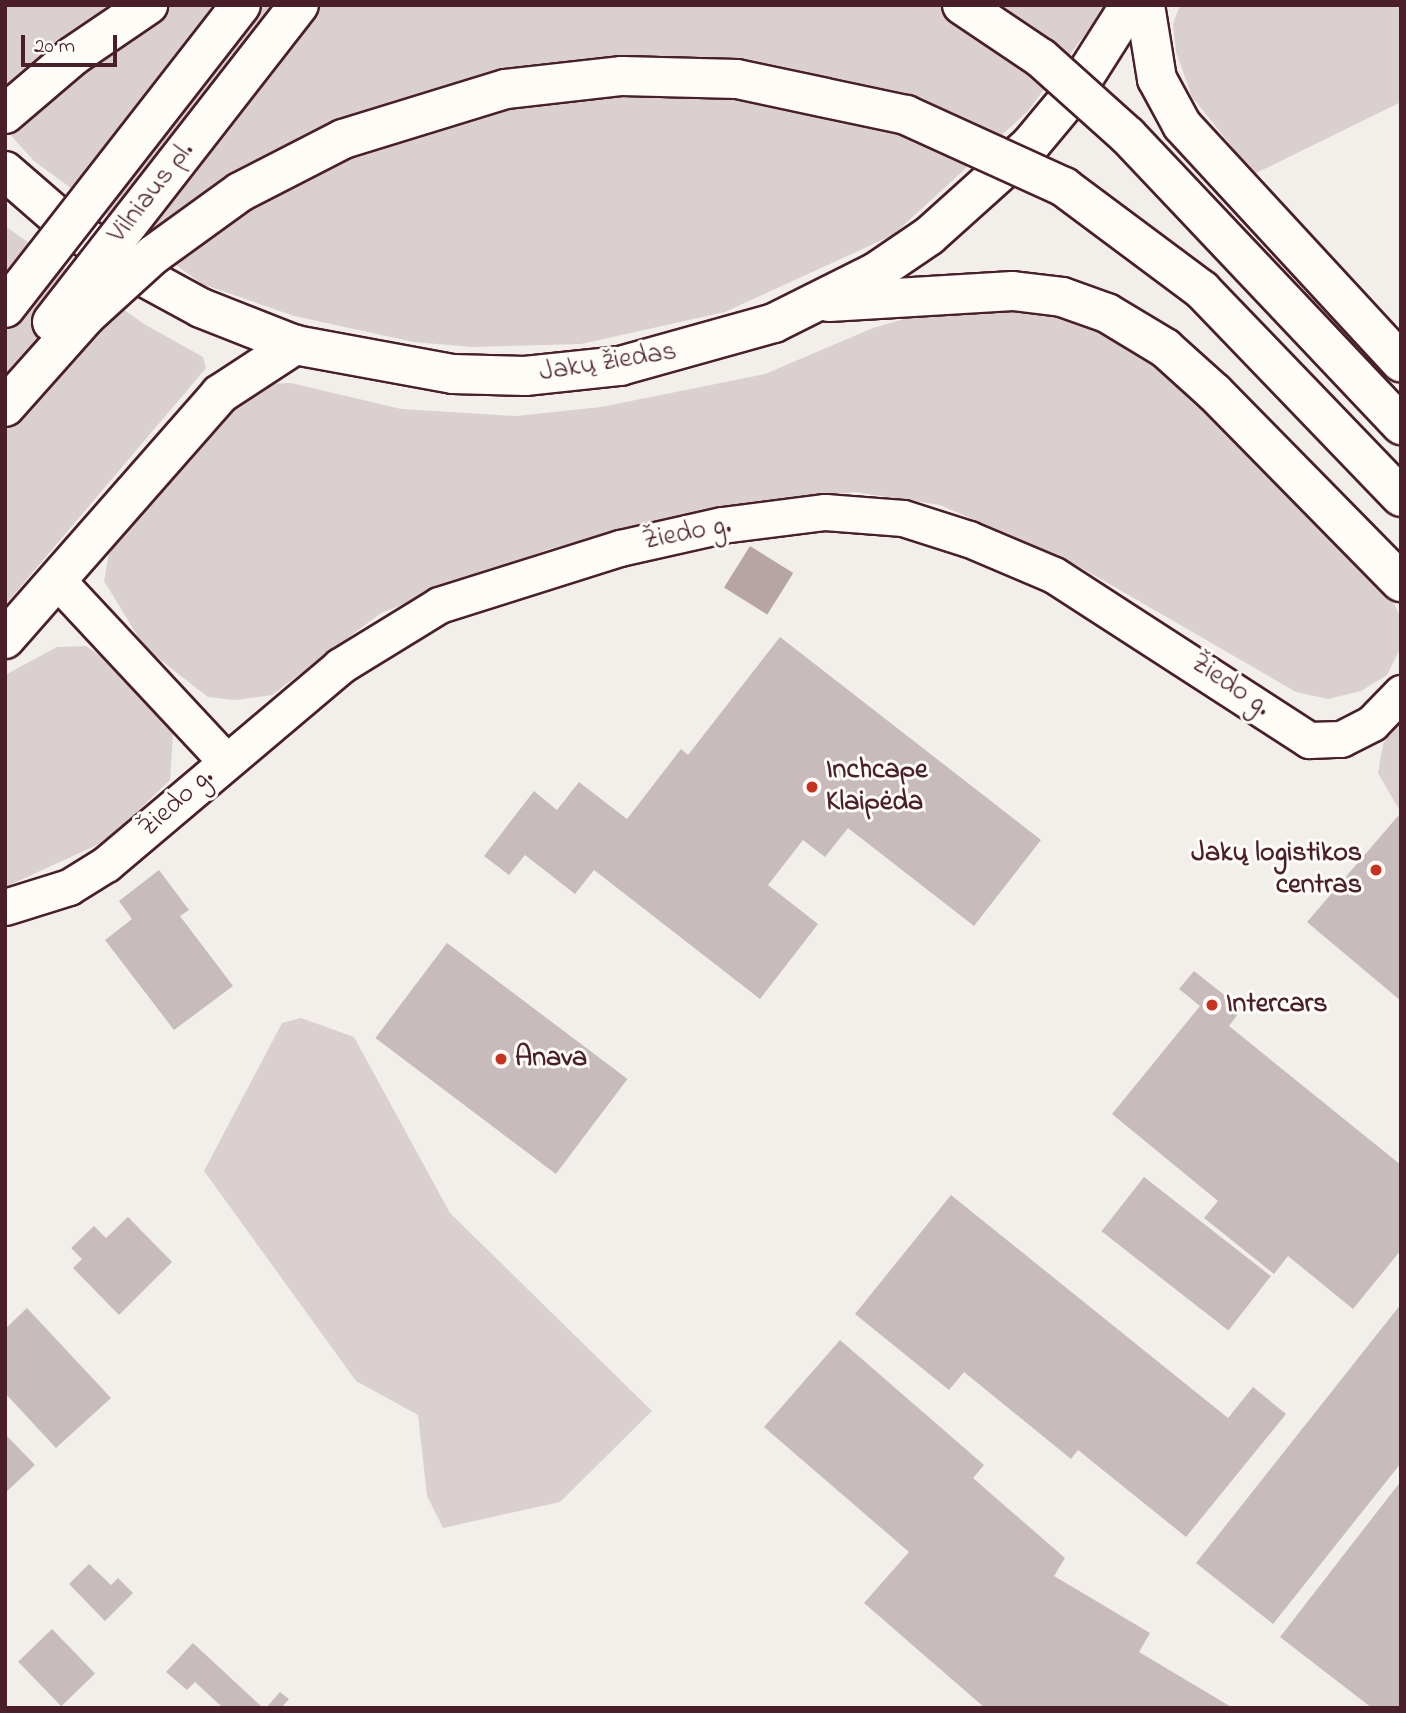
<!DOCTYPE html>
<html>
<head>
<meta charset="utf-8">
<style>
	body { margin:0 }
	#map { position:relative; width:1406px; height:1713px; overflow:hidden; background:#f2efeb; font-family:"Indie Flower",sans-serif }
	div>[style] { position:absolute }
	.green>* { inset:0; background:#d9d0cf }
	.water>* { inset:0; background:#b7a5a6; transform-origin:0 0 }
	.building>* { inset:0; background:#c8bbbb; transform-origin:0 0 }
	.roads { filter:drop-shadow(2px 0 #4a1f2b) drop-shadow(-2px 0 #4a1f2b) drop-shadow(0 2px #4a1f2b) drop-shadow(0 -2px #4a1f2b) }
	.minor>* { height:35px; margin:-17.5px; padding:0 17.5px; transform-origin:17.5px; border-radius:17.5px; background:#fdfcf7 }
	.trunk>* { height:38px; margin:-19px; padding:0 19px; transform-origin:19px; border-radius:19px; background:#fdfcf7 }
	.bridges { filter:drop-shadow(2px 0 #4a1f2b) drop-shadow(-2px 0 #4a1f2b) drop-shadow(0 2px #4a1f2b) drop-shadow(0 -2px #4a1f2b) }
	.trunk-bridge>* { height:38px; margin:-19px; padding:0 19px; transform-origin:19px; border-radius:19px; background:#fdfcf7 }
	.dots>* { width:19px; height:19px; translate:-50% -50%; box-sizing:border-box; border:4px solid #fdfcf7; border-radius:50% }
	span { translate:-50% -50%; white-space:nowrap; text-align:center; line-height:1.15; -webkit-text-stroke:6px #fdfcf7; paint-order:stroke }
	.street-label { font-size:28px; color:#4a1f2b }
	.poi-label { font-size:28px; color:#4a1f2b; font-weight:700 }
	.left { translate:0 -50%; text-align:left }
	.right { translate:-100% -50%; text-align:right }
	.frame { position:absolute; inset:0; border:7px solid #4a1f2b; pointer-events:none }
	.scale { position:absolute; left:21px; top:35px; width:96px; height:32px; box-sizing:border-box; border:4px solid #4a1f2b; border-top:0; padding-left:9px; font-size:21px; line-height:24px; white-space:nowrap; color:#4a1f2b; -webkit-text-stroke:5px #fdfcf7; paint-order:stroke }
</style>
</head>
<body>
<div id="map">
	<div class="green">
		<div style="clip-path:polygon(5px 5px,1107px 5px,1027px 112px,893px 235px,725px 312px,581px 344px,472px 347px,414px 342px,294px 316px,202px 284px,34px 161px,5px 129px)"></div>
		<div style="clip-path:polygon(1180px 5px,1401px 5px,1401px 102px,1254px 174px,1192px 97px,1176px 52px,1173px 24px)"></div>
		<div style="clip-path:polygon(5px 226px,144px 324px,203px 357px,206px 368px,5px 605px)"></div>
		<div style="clip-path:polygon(1022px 307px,1065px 313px,1151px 356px,1387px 589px,1400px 616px,1401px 647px,1387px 675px,1361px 691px,1328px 699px,1296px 692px,1073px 563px,940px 505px,855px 492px,723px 506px,549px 549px,381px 613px,272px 695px,235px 700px,208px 697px,145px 648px,104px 581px,111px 542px,253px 384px,291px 383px,401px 409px,516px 416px,601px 407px,765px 374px,873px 328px,935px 310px)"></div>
		<div style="clip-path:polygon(86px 646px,130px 676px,158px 709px,173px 734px,170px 780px,108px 840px,5px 887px,5px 675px,57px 647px)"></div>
		<div style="clip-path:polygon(1401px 717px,1401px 813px,1378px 773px,1383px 744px)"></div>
		<div style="clip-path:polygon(301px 1018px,354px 1037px,450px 1213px,652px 1411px,560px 1502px,443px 1528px,427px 1496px,418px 1415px,356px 1381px,204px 1171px,282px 1023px)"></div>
	</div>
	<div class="water">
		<div style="left:750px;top:546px;width:51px;height:49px;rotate:32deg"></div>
	</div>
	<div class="building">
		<div style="clip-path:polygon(780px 637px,1041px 840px,974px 926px,848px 828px,825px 857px,803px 840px,768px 885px,818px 924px,760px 999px,594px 870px,575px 894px,525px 855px,509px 875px,484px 856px,534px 791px,557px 810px,579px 782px,627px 819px,681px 749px,688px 755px)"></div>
		<div style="clip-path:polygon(1398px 816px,1401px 818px,1401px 1001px,1307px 922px)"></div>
		<div style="clip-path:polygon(159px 870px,189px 910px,180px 916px,233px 986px,174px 1030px,105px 940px,132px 919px,119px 901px)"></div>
		<div style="left:447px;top:943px;width:226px;height:119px;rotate:37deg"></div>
		<div style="clip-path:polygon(1194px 971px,1242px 1009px,1229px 1026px,1401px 1165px,1401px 1250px,1353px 1309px,1288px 1256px,1274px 1274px,1204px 1218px,1218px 1201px,1112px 1114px,1200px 1006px,1179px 989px)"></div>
		<div style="left:1144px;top:1177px;width:161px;height:69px;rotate:38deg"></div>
		<div style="clip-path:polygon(951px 1195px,1228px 1418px,1253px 1387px,1286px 1414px,1186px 1537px,1078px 1450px,1071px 1459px,964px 1372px,949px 1390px,855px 1314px)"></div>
		<div style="clip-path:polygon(128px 1217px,172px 1262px,119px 1315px,73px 1268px,82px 1259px,71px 1248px,94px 1226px,106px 1238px)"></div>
		<div style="clip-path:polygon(1401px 1304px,1401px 1463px,1273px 1624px,1196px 1563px)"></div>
		<div style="clip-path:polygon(27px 1308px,111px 1398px,56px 1448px,5px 1393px,5px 1329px)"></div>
		<div style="clip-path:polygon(840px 1340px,984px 1465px,973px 1478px,1065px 1558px,1054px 1576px,1150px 1633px,1139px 1652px,1233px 1708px,985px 1708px,864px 1603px,909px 1552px,764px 1427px)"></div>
		<div style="clip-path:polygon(5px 1434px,35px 1465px,5px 1493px)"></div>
		<div style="clip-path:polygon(1401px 1481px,1401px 1708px,1372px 1708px,1280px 1637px)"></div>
		<div style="clip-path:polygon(89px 1564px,111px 1585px,118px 1578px,133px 1593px,105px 1621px,69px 1584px)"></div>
		<div style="left:52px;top:1629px;width:62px;height:47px;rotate:46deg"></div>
		<div style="clip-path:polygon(193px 1643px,263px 1708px,223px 1708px,195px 1682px,187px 1690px,166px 1672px)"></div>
		<div style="clip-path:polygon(280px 1692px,289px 1699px,281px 1708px,266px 1708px)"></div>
	</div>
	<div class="roads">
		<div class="minor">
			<div style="left:56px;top:579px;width:248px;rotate:47deg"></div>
			<div style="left:5px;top:907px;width:67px;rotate:-17.4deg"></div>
			<div style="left:69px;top:887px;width:44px;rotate:-31.9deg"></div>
			<div style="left:106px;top:864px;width:307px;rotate:-40.2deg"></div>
			<div style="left:340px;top:666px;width:116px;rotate:-31.6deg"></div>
			<div style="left:439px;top:605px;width:190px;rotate:-17.5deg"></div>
			<div style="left:620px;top:548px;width:105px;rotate:-12.7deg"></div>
			<div style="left:722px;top:525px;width:104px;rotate:-7.2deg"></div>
			<div style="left:825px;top:512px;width:78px;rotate:4.4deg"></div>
			<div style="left:903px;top:518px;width:69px;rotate:17.7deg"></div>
			<div style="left:969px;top:539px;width:92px;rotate:23deg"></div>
			<div style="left:1054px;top:575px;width:304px;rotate:32.9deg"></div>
			<div style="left:1309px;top:740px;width:32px;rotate:-2deg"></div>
			<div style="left:1341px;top:739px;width:35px;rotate:-27deg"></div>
			<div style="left:1372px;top:723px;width:42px;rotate:-46deg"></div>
		</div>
		<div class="trunk">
			<div style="left:1145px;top:5px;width:75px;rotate:80.8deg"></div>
			<div style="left:1157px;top:79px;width:52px;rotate:61.5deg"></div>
			<div style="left:1182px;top:125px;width:323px;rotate:47.3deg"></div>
			<div style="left:5px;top:114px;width:89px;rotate:-40.5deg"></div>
			<div style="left:73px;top:56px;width:91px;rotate:-34.2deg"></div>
			<div style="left:5px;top:171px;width:81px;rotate:41deg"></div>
			<div style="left:66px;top:224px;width:84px;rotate:34.8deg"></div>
			<div style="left:135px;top:272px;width:75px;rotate:28.6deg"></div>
			<div style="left:201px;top:308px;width:101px;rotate:21.5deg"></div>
			<div style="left:295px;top:345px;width:161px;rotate:10.4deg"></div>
			<div style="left:453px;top:374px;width:72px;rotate:1.6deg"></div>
			<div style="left:525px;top:376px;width:96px;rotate:-6deg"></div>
			<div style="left:620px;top:366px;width:160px;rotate:-15.6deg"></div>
			<div style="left:774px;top:323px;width:114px;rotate:-26.6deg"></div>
			<div style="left:876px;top:272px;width:64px;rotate:-34.2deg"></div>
			<div style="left:929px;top:236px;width:137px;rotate:-42deg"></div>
			<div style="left:1031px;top:144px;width:70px;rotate:-50.2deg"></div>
			<div style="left:1076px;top:90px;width:101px;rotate:-57.6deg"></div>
			<div style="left:829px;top:302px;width:184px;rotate:-3.4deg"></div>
			<div style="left:1013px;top:291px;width:49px;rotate:7deg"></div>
			<div style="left:1062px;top:297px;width:48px;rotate:19.6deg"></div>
			<div style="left:1107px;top:313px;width:68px;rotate:31.1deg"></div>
			<div style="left:1165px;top:348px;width:67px;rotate:42deg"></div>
			<div style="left:1215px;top:393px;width:265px;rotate:45.5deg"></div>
			<div style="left:5px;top:639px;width:326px;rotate:-48.7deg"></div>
			<div style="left:220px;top:394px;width:90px;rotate:-33.2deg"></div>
		</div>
	</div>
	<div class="bridges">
		<div class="trunk-bridge">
			<div style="left:962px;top:5px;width:95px;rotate:33.9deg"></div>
			<div style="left:1041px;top:58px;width:117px;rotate:41.9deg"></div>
			<div style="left:1128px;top:136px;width:398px;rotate:46.6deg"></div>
			<div style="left:5px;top:308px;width:384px;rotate:-52.1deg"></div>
			<div style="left:52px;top:322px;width:402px;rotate:-52.1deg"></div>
			<div style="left:5px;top:407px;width:122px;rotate:-48.3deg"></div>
			<div style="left:86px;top:316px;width:91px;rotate:-42.3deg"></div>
			<div style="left:153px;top:255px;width:107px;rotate:-35.9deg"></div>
			<div style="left:240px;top:192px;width:116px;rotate:-27.2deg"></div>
			<div style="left:343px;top:139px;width:170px;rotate:-17.1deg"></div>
			<div style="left:506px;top:89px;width:117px;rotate:-6.4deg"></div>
			<div style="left:622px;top:76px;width:115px;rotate:1.5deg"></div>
			<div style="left:737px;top:79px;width:173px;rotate:12deg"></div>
			<div style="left:906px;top:115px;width:174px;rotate:24.5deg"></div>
			<div style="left:1064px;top:187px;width:172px;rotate:36.7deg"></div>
			<div style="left:1202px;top:290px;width:287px;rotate:46.1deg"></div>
		</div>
	</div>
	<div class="dots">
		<div style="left:812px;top:787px;background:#c8321e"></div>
		<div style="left:1376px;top:870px;background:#c8321e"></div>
		<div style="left:1212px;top:1005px;background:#c8321e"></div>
		<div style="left:501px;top:1059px;background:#c8321e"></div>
	</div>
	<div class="street-label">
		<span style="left:152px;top:193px;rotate:-52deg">Vilniaus pl.</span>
		<span style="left:608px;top:363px;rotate:-9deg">Jakų žiedas</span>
		<span style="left:687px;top:534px;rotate:-11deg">Žiedo g.</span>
		<span style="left:1230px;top:686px;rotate:34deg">Žiedo g.</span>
		<span style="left:177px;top:803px;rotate:-42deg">Žiedo g.</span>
	</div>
	<div class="poi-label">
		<span class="left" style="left:826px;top:787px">Inchcape<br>Klaipėda</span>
		<span class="right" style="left:1362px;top:870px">Jakų logistikos<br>centras</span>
		<span class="left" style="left:1226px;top:1005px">Intercars</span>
		<span class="left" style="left:515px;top:1059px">Anava</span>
	</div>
	<div class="frame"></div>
	<div class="scale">20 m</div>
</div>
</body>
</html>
